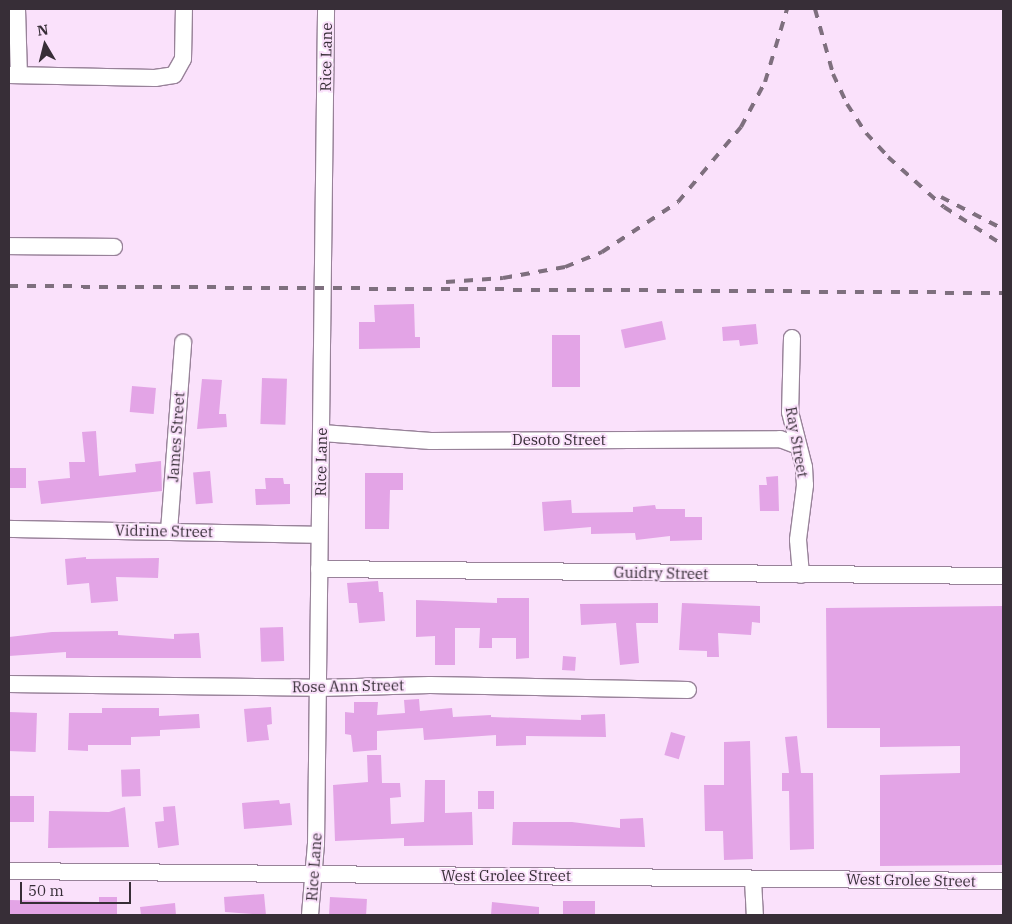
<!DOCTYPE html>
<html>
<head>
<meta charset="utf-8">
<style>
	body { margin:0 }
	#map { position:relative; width:1012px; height:924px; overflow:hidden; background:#fae1fb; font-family:"IBM Plex Serif",serif }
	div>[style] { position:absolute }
	.building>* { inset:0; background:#e3a4e6; transform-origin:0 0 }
	.roads { filter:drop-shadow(1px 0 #988299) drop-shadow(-1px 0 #988299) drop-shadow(0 1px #988299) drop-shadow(0 -1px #988299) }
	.minor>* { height:16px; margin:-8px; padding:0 8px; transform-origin:8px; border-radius:8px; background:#fff }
	.rail>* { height:4px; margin-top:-2px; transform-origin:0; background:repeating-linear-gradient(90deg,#7e6f7e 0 9px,transparent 0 18px) }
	span { translate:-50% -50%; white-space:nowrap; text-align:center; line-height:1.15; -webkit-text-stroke:4px #fae1fb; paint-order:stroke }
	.street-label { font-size:15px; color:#372e37 }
	.frame { position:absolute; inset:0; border:10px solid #372e37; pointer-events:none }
	.north { position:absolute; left:20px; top:20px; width:50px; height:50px; -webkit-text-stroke:4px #fae1fb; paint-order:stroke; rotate:352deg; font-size:14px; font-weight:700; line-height:20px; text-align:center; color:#372e37 }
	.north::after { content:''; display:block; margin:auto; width:18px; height:22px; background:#372e37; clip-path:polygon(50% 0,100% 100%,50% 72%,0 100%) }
	.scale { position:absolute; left:20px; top:882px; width:111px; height:22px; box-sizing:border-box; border:2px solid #372e37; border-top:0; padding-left:6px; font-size:15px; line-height:18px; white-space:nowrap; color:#372e37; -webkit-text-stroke:4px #fae1fb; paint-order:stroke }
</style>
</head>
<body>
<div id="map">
	<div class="building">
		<div style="clip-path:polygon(414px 304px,415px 337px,420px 337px,420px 348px,359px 349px,359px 322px,375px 322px,374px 305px)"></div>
		<div style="left:662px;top:321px;width:19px;height:42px;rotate:78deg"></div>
		<div style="clip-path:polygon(756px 324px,758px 344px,740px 346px,739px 340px,723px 341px,722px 327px)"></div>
		<div style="left:552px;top:335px;width:28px;height:52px"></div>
		<div style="left:262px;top:378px;width:25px;height:46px;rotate:2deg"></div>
		<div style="clip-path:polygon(202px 379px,222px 380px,219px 414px,226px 414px,227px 427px,197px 429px)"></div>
		<div style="left:132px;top:386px;width:24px;height:26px;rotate:5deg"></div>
		<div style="clip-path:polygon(96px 431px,99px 476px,136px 472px,135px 464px,161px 461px,162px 491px,41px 504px,38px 481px,70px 478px,69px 462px,85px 462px,82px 432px)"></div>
		<div style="left:26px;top:468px;width:20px;height:17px;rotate:90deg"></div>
		<div style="left:210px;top:471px;width:32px;height:17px;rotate:85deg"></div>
		<div style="clip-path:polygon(365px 473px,403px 473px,403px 490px,390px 490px,389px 529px,365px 529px)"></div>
		<div style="clip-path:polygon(778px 476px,779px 511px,760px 511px,759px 485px,767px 485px,766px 477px)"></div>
		<div style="clip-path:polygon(265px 478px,283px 478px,284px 484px,290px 484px,290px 504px,256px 505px,255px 489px,266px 489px)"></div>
		<div style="clip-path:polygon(571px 500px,572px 513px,633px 512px,633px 507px,655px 505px,656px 509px,685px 509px,685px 517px,702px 517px,702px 540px,670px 541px,670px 536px,636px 540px,635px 533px,591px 534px,591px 527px,544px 531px,542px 502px)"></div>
		<div style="clip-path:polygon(86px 557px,86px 559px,159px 558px,158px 578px,116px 577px,118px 601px,91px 603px,89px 583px,67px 585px,65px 559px)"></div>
		<div style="clip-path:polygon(378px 581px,379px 592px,383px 592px,385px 621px,359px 623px,357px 603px,349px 603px,347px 583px)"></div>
		<div style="clip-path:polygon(497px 598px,529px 598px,529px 658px,516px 659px,516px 638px,492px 638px,492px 648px,479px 648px,480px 628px,455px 628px,455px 665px,435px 665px,435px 636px,416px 637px,416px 600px,497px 603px)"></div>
		<div style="clip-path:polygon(658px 603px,658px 623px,636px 623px,639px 663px,620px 665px,616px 623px,581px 625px,580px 604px)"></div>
		<div style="clip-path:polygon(682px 603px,760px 606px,760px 623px,752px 622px,751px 635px,718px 633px,719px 657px,707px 657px,707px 651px,679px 650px)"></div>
		<div style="clip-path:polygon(1003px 606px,1003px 865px,880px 866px,880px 775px,960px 773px,960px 746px,880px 747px,880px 728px,827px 728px,826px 608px)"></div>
		<div style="left:283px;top:627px;width:34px;height:23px;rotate:88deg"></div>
		<div style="clip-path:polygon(118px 631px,118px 635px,174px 639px,174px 634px,199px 633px,201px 658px,66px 658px,66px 652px,9px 656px,9px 637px,52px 632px)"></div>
		<div style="left:563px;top:656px;width:13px;height:14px;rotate:4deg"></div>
		<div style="clip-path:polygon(419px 699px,420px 711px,452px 708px,453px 717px,491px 715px,491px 717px,581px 720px,581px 715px,605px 714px,606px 737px,526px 736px,526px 745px,496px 746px,496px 735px,424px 740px,423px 728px,377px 731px,377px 750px,353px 752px,351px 735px,345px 734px,345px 712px,354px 713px,354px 702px,378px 702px,377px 715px,405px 713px,404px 700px)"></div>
		<div style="clip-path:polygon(271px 707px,272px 724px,267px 725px,269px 740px,247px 742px,244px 709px)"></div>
		<div style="clip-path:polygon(102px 708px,159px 708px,159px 716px,199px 714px,200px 728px,160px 730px,160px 736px,131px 737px,131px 745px,88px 745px,88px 751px,68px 750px,69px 713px,102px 713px)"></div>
		<div style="left:9px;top:712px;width:28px;height:39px;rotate:2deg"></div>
		<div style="left:671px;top:732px;width:15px;height:24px;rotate:16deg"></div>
		<div style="clip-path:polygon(797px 736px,801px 773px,813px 773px,814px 849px,790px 850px,789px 791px,782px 791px,782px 773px,789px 773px,785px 737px)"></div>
		<div style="clip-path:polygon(750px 741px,753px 859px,724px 860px,723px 831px,705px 831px,704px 785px,724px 785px,724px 742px)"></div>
		<div style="clip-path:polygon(367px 755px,381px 755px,382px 783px,400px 783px,401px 797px,390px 798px,391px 824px,424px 822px,425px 780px,445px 780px,445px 813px,472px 812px,473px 845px,404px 846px,404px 838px,335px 841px,333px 785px,368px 782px)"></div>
		<div style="left:140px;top:769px;width:27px;height:19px;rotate:88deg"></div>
		<div style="left:478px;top:791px;width:16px;height:18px"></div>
		<div style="left:9px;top:796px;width:25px;height:26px"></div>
		<div style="clip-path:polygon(279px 800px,280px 804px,290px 803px,292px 825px,244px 829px,242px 803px)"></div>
		<div style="clip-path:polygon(175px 806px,179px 845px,158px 848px,155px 822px,164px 821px,163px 807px)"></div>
		<div style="clip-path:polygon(125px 807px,129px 847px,48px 848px,49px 811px,109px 812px)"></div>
		<div style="clip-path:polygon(643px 818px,645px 847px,512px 845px,513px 822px,572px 822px,620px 828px,620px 819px)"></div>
		<div style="clip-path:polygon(264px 894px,266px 915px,225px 912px,224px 897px)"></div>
		<div style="clip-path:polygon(99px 897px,117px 897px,117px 915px,9px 915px,9px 900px,99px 902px)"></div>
		<div style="left:330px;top:897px;width:37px;height:18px;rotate:3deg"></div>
		<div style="left:563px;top:901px;width:32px;height:14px"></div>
		<div style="clip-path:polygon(492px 902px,539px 907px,539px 915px,491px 915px)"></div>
		<div style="clip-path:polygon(175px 903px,176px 915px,141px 915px,140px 907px)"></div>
	</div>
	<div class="roads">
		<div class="minor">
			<div style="left:17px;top:9px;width:66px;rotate:88.3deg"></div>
			<div style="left:9px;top:75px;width:146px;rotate:1.2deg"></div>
			<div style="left:155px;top:78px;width:19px;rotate:-9deg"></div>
			<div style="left:174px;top:75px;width:18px;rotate:-61deg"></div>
			<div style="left:183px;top:59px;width:50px;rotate:-88.9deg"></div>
			<div style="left:9px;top:246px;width:105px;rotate:0.5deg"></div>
			<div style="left:792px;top:338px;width:74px;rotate:91.5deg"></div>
			<div style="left:790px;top:412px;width:57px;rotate:75.7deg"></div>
			<div style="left:804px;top:467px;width:18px;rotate:87deg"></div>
			<div style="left:805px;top:485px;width:55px;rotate:97.3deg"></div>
			<div style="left:798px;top:540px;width:35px;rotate:85deg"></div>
			<div style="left:322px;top:433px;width:109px;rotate:4.2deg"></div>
			<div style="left:431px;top:441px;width:349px;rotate:-0.3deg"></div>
			<div style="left:780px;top:439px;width:17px;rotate:21deg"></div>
			<div style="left:9px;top:529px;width:310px;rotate:1.1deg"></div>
			<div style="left:169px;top:531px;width:189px;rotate:-85.7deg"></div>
			<div style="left:319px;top:569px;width:684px;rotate:0.59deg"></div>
			<div style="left:9px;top:684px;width:309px;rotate:0.7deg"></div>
			<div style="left:318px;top:688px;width:112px;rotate:-1.5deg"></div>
			<div style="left:430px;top:685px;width:258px;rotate:1.1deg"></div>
			<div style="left:9px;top:871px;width:994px;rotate:0.58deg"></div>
			<div style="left:753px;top:880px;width:35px;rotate:87deg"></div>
			<div style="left:310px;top:915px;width:71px;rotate:-85.2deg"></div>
			<div style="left:316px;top:844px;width:835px;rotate:-89.31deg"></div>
		</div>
	</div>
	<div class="rail">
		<div style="left:815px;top:9px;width:67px;rotate:74.5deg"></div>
		<div style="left:833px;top:74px;width:33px;rotate:65deg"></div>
		<div style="left:847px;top:104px;width:35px;rotate:57deg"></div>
		<div style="left:866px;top:133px;width:33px;rotate:47deg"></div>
		<div style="left:888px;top:157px;width:75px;rotate:41.8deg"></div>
		<div style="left:944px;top:207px;width:70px;rotate:32.8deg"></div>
		<div style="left:941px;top:197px;width:70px;rotate:27.3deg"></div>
		<div style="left:446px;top:282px;width:57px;rotate:-4deg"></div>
		<div style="left:503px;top:278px;width:63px;rotate:-10.1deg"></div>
		<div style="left:565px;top:267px;width:40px;rotate:-22deg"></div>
		<div style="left:602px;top:252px;width:91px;rotate:-33.3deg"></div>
		<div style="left:678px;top:202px;width:98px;rotate:-50deg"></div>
		<div style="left:741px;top:127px;width:51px;rotate:-61.9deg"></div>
		<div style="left:765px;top:82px;width:76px;rotate:-73.2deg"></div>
		<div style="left:9px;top:286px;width:994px;rotate:0.4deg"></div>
	</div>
	<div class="street-label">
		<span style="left:326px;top:57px;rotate:-89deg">Rice Lane</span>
		<span style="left:176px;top:437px;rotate:-86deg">James Street</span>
		<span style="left:559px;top:440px">Desoto Street</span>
		<span style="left:797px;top:442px;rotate:80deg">Ray Street</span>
		<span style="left:321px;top:462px;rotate:-89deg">Rice Lane</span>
		<span style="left:164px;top:531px;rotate:1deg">Vidrine Street</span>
		<span style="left:661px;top:573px;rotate:1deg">Guidry Street</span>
		<span style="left:348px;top:686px;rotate:-1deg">Rose Ann Street</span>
		<span style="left:314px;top:867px;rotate:-86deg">Rice Lane</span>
		<span style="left:506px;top:876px">West Grolee Street</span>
		<span style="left:911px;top:880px;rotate:1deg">West Grolee Street</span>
	</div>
	<div class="frame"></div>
	<div class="north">N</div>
	<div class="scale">50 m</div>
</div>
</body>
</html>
